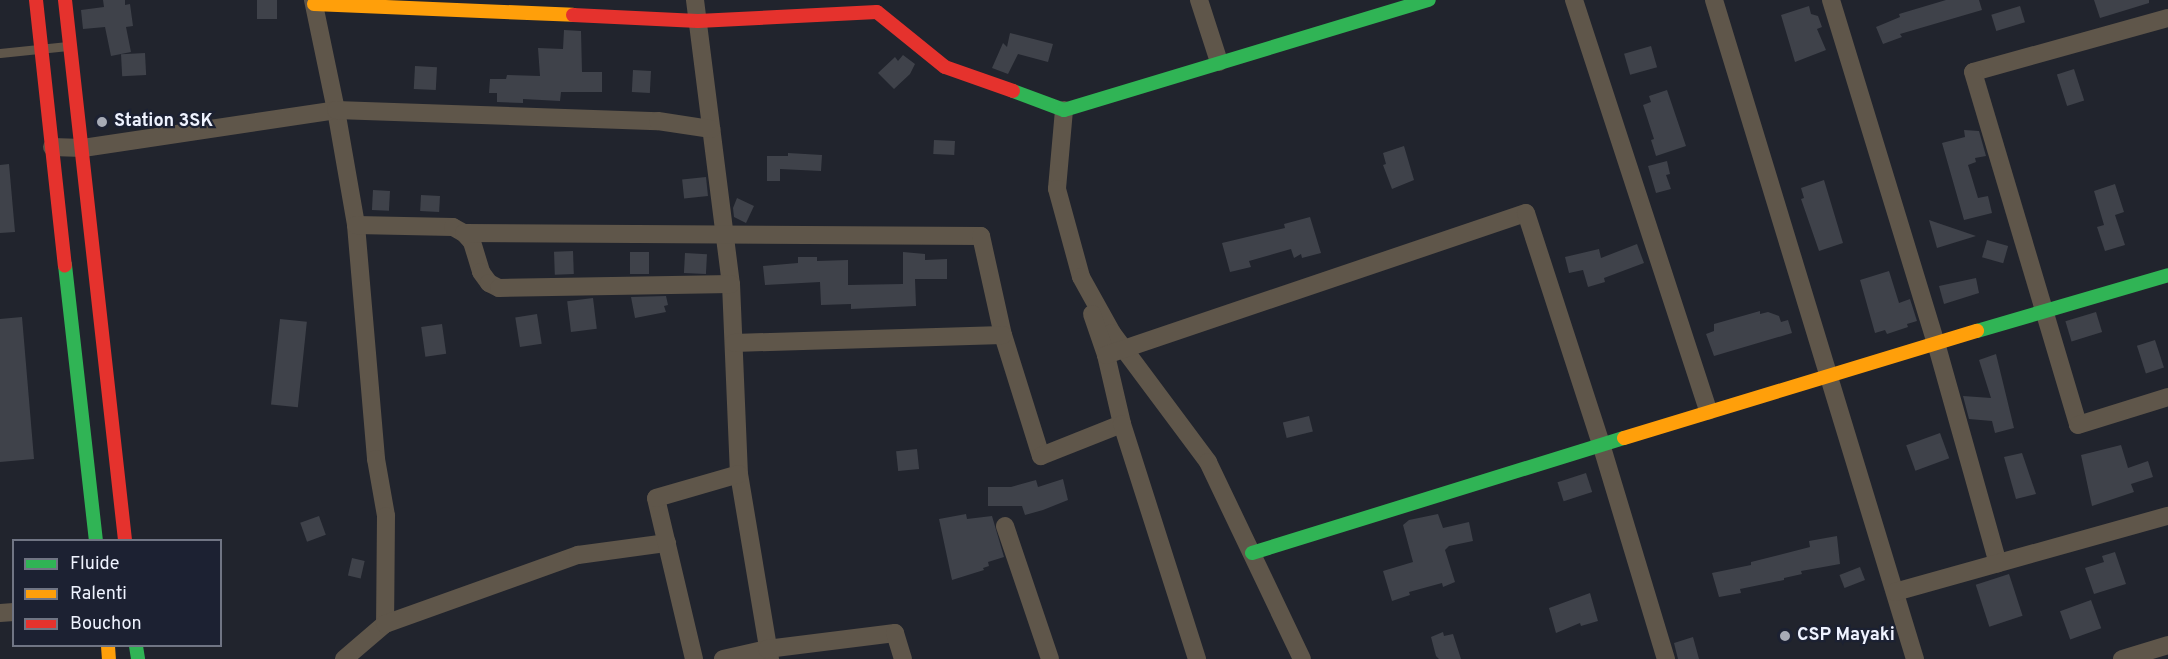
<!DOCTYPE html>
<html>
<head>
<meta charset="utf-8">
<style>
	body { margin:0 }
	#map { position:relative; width:2168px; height:659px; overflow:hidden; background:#21242d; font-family:Overpass,sans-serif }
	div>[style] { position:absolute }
	.building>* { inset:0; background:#3f424a; transform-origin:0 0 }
	.lane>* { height:9px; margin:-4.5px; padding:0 4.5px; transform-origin:4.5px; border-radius:4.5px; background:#5f564a }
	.street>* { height:18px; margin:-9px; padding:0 9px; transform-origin:9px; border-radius:9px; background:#5f564a }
	.fast>* { height:14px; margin:-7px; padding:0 7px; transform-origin:7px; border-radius:7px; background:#30b455 }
	.slow>* { height:14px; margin:-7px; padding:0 7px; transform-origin:7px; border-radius:7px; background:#ff9f0a }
	.jam>* { height:14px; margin:-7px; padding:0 7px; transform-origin:7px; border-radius:7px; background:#e5322d }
	.dots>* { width:16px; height:16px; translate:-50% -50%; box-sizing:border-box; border:3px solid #1c2132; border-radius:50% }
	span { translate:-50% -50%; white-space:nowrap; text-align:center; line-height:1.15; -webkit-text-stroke:4.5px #1c2132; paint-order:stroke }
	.poi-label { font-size:18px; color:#eff3ff; font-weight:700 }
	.left { translate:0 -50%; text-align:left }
	.legend { position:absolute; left:12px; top:539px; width:210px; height:108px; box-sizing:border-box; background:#1c2132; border:2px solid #707584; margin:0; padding:8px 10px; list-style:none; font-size:18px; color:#eff3ff }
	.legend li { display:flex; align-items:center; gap:12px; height:30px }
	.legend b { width:30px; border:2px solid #707584 }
</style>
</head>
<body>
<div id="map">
	<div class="building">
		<div style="clip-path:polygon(103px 0,125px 0,125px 5px,130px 4px,133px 26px,126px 27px,131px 52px,111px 56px,105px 27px,83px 29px,81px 10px,104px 7px)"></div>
		<div style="left:257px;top:0;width:20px;height:19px"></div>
		<div style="clip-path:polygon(1946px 0,1979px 0,1982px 10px,1900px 34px,1902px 37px,1883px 44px,1876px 27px,1900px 17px,1899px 14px)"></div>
		<div style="clip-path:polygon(2094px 0,2149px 0,2149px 3px,2100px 18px)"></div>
		<div style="clip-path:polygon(1809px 6px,1811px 14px,1818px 16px,1822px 27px,1817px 29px,1826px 50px,1795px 62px,1781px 15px)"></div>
		<div style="left:2020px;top:6px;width:17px;height:30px;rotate:73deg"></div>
		<div style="clip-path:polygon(564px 30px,581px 31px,582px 72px,602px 72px,602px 92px,561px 92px,560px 101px,523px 99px,523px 103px,497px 102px,497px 93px,489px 93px,490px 79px,506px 79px,507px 75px,540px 76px,538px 48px,563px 49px)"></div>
		<div style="clip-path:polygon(1010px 33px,1053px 44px,1048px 62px,1018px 54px,1008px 74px,992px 68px,1003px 43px,1007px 47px)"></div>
		<div style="left:1651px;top:46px;width:22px;height:28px;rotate:74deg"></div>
		<div style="left:145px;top:53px;width:22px;height:24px;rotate:87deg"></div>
		<div style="clip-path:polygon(903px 55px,915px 64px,910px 74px,894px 89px,878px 73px,895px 57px,898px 61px)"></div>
		<div style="left:415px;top:66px;width:22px;height:23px;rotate:3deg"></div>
		<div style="left:2074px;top:69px;width:33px;height:18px;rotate:72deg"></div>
		<div style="left:633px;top:70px;width:18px;height:22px;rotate:3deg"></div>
		<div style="clip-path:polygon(1667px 90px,1686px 146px,1656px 156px,1651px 140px,1654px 139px,1643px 105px,1651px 102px,1649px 96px)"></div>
		<div style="clip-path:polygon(1964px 130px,1979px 131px,1986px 156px,1975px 158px,1976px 162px,1968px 165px,1978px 198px,1988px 196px,1992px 213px,1964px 220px,1942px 143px,1965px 137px)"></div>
		<div style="left:934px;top:140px;width:21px;height:14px;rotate:3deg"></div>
		<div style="clip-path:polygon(1404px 146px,1414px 180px,1392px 189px,1383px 165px,1386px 164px,1383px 153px)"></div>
		<div style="clip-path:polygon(788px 153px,822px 155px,821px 171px,780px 169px,780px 181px,767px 181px,767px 156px,788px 156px)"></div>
		<div style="clip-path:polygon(1667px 161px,1670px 174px,1666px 175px,1671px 189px,1656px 193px,1648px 166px)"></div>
		<div style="clip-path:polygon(9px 164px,15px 232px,0 233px,0 165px)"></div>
		<div style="left:706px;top:177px;width:19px;height:24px;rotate:84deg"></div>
		<div style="clip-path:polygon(1824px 180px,1843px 243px,1819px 251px,1801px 199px,1804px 198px,1801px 188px)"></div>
		<div style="clip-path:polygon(2115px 184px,2124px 212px,2115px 215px,2125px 245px,2105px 251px,2097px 227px,2104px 225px,2094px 191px)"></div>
		<div style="left:373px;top:190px;width:17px;height:20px;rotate:3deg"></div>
		<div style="left:421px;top:195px;width:19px;height:16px;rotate:3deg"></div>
		<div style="clip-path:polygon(737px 198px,754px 206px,746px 223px,734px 217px,733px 208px)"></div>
		<div style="clip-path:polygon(1310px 217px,1321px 253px,1302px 258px,1301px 254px,1294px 258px,1291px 249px,1249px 261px,1251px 267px,1230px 272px,1222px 243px,1285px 228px,1284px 224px)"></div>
		<div style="clip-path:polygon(1929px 220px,1976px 236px,1937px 248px)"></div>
		<div style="left:1987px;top:240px;width:22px;height:18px;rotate:16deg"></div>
		<div style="clip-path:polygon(1637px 244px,1644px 263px,1604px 278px,1605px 282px,1588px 287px,1583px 270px,1569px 273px,1565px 257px,1599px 249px,1601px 258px)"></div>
		<div style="left:573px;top:251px;width:23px;height:19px;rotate:88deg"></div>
		<div style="left:630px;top:252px;width:19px;height:22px"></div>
		<div style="clip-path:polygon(903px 252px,925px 254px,925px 260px,947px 259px,947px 279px,915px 279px,916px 306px,851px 309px,851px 304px,821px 305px,820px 282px,765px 285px,763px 266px,798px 263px,798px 257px,817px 257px,817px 261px,848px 260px,848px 285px,903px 284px)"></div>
		<div style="left:685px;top:253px;width:22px;height:20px;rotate:3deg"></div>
		<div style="clip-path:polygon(1889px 271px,1899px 303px,1910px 299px,1917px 321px,1907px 324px,1908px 327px,1887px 334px,1885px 330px,1875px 333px,1860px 280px)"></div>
		<div style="clip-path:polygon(1976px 278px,1979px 293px,1944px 304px,1939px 286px)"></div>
		<div style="clip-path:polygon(666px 296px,668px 305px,664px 306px,666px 312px,635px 318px,631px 297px)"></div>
		<div style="left:593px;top:298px;width:31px;height:26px;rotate:83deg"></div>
		<div style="clip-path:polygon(1760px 311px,1760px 314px,1768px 312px,1779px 316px,1781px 322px,1788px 320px,1792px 333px,1714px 356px,1706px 334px,1714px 331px,1714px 324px)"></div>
		<div style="left:2096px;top:312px;width:21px;height:32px;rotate:73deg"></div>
		<div style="left:537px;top:314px;width:30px;height:22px;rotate:81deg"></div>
		<div style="clip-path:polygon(22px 317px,34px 459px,0 462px,0 319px)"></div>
		<div style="left:280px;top:319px;width:27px;height:86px;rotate:6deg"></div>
		<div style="left:442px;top:324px;width:30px;height:21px;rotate:82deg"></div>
		<div style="left:2155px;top:340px;width:29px;height:19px;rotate:72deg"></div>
		<div style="clip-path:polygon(1996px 354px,2014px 428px,1995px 433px,1992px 421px,1969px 419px,1963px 396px,1991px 398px,1979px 360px)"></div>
		<div style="left:1309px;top:416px;width:16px;height:27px;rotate:76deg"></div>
		<div style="left:1940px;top:433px;width:27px;height:36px;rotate:70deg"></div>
		<div style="clip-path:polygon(2121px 445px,2128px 468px,2148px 461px,2153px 477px,2131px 484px,2134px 492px,2092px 506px,2081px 455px)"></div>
		<div style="left:917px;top:449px;width:20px;height:21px;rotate:84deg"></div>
		<div style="clip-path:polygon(2022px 453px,2036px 494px,2016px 499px,2004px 457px)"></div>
		<div style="left:1586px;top:473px;width:20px;height:30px;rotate:72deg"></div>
		<div style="clip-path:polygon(1063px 479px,1068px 500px,1043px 510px,1025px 515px,1022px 506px,988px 506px,988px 487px,1011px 487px,1036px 480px,1038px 487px)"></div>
		<div style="clip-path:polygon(966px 514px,967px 519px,992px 516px,1004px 557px,988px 562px,989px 566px,983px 568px,984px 570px,952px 580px,939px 519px)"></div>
		<div style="clip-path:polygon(1438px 514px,1443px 528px,1469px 522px,1473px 541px,1449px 546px,1445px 550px,1455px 582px,1443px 587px,1442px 583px,1409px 592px,1410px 595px,1392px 601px,1383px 571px,1413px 562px,1403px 525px,1409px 520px)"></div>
		<div style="left:319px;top:516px;width:20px;height:20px;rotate:70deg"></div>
		<div style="clip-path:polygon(1837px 536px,1840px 564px,1801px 571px,1802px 574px,1784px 578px,1784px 580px,1740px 589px,1741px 593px,1719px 597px,1712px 573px,1751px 565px,1751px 562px,1810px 547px,1809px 541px)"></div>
		<div style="clip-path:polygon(2115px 552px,2126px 584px,2094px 594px,2085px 568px,2104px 562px,2102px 556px)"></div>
		<div style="left:352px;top:558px;width:13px;height:18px;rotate:13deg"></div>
		<div style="left:1860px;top:567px;width:14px;height:22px;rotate:69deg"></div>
		<div style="left:2009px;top:574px;width:44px;height:35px;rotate:72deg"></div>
		<div style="clip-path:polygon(1590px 593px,1598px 621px,1581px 626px,1580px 623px,1556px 633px,1549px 608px)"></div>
		<div style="left:2091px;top:600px;width:30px;height:33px;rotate:70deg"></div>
		<div style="clip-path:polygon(1443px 632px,1444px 636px,1453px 634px,1461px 659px,1439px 659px,1436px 656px,1431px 637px)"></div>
		<div style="clip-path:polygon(1693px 637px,1699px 659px,1678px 659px,1674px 643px)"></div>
	</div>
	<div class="lane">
		<div style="left:0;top:53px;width:68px;rotate:-5.9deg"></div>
	</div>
	<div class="street">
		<div style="left:313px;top:0;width:112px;rotate:78.2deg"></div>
		<div style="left:336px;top:110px;width:117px;rotate:80.1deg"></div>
		<div style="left:356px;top:225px;width:235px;rotate:85.1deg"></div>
		<div style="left:376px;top:459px;width:58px;rotate:80deg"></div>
		<div style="left:386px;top:516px;width:108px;rotate:90.5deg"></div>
		<div style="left:695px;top:0;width:286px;rotate:82.8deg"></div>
		<div style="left:731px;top:284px;width:190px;rotate:87.6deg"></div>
		<div style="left:739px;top:474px;width:188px;rotate:80.5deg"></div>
		<div style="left:1199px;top:0;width:65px;rotate:72.1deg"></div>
		<div style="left:1574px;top:0;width:432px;rotate:71.9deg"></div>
		<div style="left:1714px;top:0;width:689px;rotate:73.04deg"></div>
		<div style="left:1831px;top:0;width:359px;rotate:73deg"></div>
		<div style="left:1936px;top:343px;width:229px;rotate:74.3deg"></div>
		<div style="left:2168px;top:18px;width:202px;rotate:164.5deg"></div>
		<div style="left:1973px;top:72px;width:368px;rotate:73.4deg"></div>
		<div style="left:2078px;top:425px;width:94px;rotate:-17.3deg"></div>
		<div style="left:1064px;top:110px;width:79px;rotate:95.1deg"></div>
		<div style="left:1057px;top:189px;width:91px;rotate:74.7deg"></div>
		<div style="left:1081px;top:277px;width:64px;rotate:61deg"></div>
		<div style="left:1112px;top:333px;width:161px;rotate:53.3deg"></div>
		<div style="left:1208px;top:462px;width:218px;rotate:64.5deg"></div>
		<div style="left:52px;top:147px;width:31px;rotate:2deg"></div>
		<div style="left:83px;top:148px;width:256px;rotate:-8.5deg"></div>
		<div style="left:336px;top:110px;width:322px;rotate:2deg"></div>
		<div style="left:658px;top:121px;width:54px;rotate:8.6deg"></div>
		<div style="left:356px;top:225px;width:97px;rotate:1.2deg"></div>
		<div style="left:453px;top:227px;width:13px;rotate:29deg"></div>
		<div style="left:464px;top:233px;width:12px;rotate:48deg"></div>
		<div style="left:472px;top:242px;width:31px;rotate:73deg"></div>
		<div style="left:481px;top:272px;width:14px;rotate:54deg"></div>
		<div style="left:489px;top:283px;width:11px;rotate:27deg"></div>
		<div style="left:499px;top:288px;width:232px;rotate:-1deg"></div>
		<div style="left:464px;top:233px;width:517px;rotate:0.33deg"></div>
		<div style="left:981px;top:236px;width:101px;rotate:77.5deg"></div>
		<div style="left:1003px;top:335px;width:127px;rotate:72.6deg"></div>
		<div style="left:1041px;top:456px;width:87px;rotate:-21.6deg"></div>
		<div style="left:1092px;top:314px;width:43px;rotate:71.1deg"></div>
		<div style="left:1106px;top:355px;width:71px;rotate:76.9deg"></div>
		<div style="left:1122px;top:424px;width:247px;rotate:72.3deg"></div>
		<div style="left:734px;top:343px;width:269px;rotate:-1.7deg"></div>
		<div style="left:1106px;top:355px;width:443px;rotate:-18.7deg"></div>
		<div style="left:1526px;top:213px;width:243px;rotate:72deg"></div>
		<div style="left:1601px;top:444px;width:225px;rotate:73.2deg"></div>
		<div style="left:1005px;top:526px;width:140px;rotate:71.3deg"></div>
		<div style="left:1895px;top:592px;width:283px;rotate:-15.6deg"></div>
		<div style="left:0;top:613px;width:14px;rotate:-4deg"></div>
		<div style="left:344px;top:659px;width:54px;rotate:-40.5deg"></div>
		<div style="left:385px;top:624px;width:205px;rotate:-19.7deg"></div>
		<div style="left:578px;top:555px;width:90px;rotate:-7.7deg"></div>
		<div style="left:694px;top:659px;width:165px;rotate:-103.3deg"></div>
		<div style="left:656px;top:498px;width:86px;rotate:-16.1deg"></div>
		<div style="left:723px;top:659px;width:45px;rotate:-12.8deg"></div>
		<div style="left:767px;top:649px;width:129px;rotate:-7.1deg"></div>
		<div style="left:895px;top:633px;width:27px;rotate:73deg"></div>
		<div style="left:2122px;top:659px;width:48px;rotate:-16.9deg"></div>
	</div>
	<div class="fast">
		<div style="left:1013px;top:91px;width:54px;rotate:20.4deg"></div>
		<div style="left:1064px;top:110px;width:381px;rotate:-16.8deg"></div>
		<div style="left:65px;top:265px;width:277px;rotate:83.6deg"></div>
		<div style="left:1977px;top:331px;width:199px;rotate:-16.3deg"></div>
		<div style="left:1252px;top:553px;width:389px;rotate:-17.2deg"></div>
		<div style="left:136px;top:646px;width:13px;rotate:81deg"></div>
	</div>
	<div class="slow">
		<div style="left:314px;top:4px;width:259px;rotate:2.4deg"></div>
		<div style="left:1624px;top:438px;width:369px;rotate:-16.9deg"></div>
		<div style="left:108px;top:646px;width:13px;rotate:86deg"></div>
	</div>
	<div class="jam">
		<div style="left:36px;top:0;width:267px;rotate:83.8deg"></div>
		<div style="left:65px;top:0;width:543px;rotate:83.66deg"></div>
		<div style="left:573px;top:15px;width:125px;rotate:2.7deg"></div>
		<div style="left:698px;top:21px;width:179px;rotate:-2.9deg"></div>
		<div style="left:877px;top:12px;width:87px;rotate:39deg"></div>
		<div style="left:945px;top:67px;width:72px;rotate:19.4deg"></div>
	</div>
	<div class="dots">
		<div style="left:102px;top:122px;background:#a7abb6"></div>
		<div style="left:1785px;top:636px;background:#a7abb6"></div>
	</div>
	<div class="poi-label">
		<span class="left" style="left:114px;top:122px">Station 3SK</span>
		<span class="left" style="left:1797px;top:636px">CSP Mayaki</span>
	</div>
	<ul class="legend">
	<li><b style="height:8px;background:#30b455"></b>Fluide</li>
	<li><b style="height:8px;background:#ff9f0a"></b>Ralenti</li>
	<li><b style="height:8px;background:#e5322d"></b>Bouchon</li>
	</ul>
</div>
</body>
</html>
